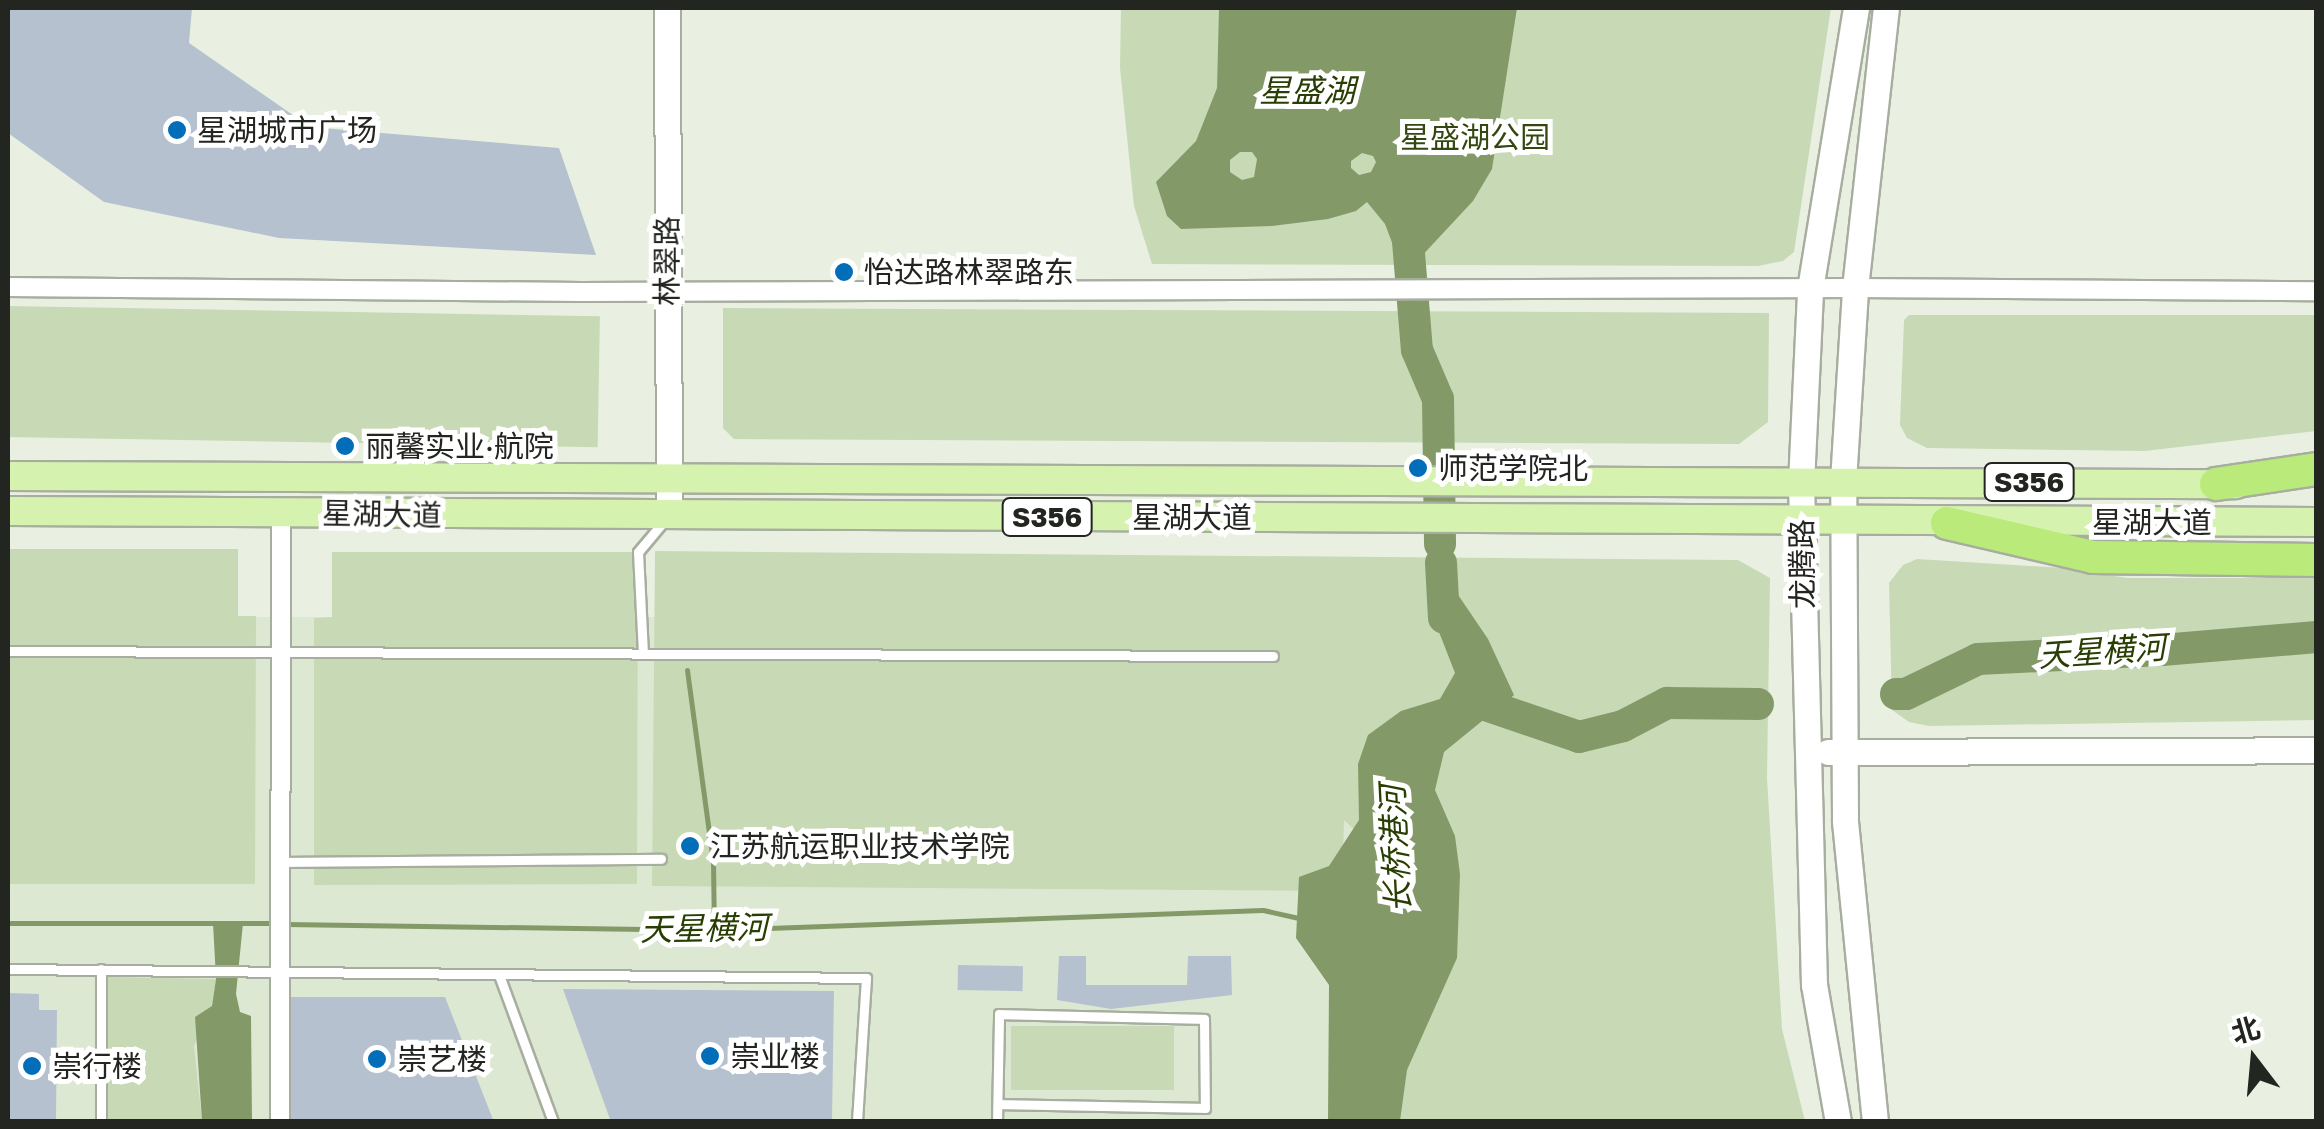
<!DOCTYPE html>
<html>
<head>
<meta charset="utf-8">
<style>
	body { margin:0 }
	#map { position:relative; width:2324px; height:1129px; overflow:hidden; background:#e9f0e1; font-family:"Golos Text","Noto Sans SC",sans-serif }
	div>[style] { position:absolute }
	.built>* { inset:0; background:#dde8d2 }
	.green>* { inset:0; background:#c8d9b6; transform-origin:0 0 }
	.water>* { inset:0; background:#839a68 }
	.stream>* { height:5px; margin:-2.5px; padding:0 2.5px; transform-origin:2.5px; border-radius:2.5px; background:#839a68 }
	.river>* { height:32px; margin:-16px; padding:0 16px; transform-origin:16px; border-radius:16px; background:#839a68 }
	.building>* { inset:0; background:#b5c1ce; transform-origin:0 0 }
	.roads { filter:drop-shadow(2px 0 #a7ae9f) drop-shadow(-2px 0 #a7ae9f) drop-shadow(0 2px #a7ae9f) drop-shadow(0 -2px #a7ae9f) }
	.lane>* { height:9px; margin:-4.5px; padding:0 4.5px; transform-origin:4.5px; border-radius:4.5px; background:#fff }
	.street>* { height:18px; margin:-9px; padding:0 9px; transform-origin:9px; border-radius:9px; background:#fff }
	.secondary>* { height:25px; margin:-12.5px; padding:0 12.5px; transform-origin:12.5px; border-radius:12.5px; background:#fff }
	.primary>* { height:28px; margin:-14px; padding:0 14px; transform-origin:14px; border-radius:14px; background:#d6f2af }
	.highway>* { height:32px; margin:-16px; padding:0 16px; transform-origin:16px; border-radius:16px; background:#baea79 }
	.dots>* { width:28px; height:28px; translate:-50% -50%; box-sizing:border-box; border:5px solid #fff; border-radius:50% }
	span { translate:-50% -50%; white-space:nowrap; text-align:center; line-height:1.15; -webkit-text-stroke:10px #fff; paint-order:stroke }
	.shield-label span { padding:2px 8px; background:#fff; border:2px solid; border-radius:8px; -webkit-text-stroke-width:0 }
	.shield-label { font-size:28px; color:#232520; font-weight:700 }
	.poi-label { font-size:30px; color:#232520 }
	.left { translate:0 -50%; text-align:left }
	.park-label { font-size:30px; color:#334810 }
	.street-label { font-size:30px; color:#232520 }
	.water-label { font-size:32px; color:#293e03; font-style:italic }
	.frame { position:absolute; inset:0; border:10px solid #232520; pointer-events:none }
	.north { position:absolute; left:2204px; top:1009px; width:100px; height:100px; -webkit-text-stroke:8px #fff; paint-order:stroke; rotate:344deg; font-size:28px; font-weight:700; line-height:40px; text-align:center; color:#232520 }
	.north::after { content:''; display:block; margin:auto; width:35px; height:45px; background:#232520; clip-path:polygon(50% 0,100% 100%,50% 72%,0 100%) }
</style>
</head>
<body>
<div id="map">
	<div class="built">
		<div style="clip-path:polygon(8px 617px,655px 617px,1345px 626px,1401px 873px,1357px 1121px,8px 1122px)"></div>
	</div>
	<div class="green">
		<div style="clip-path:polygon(1121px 8px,1831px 8px,1794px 252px,1783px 261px,1758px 266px,1152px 264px,1134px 206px,1120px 68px)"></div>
		<div style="left:8px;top:306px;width:592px;height:131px;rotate:1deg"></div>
		<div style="clip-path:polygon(723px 308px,1769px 313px,1768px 422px,1739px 444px,734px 439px,723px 428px)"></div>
		<div style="clip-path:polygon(1909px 315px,2316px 315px,2316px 431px,2145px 451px,1927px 448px,1907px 438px,1900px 425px,1904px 320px)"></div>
		<div style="clip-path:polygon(8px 549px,238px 549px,238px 616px,256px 616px,255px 884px,8px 884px)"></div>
		<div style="clip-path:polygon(655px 551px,1738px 560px,1770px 578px,1767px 778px,1782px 1029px,1805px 1121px,1357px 1121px,1401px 874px,1344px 820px,1342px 891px,652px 886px)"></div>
		<div style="clip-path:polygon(332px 552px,638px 552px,637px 884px,314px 885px,314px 618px,332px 617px)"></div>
		<div style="clip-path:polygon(1917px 559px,2064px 568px,2127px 578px,2316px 578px,2316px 720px,1929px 726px,1909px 722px,1892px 710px,1889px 583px,1903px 565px)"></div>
		<div style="clip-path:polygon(106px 977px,216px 979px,212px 1007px,194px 1046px,202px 1121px,108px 1121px)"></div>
		<div style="left:1011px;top:1026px;width:163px;height:64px"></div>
	</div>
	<div class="water">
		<div style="clip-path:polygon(evenodd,1219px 8px,1517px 8px,1492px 169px,1473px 201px,1418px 260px,1399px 261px,1385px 224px,1367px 202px,1356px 211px,1328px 219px,1272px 226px,1181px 229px,1167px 216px,1156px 182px,1196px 141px,1217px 88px,1219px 8px,1240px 152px,1252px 152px,1257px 159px,1254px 177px,1242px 180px,1230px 172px,1230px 160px,1240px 152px,1219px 8px,1362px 153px,1373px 156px,1376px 162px,1371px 172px,1359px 175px,1351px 168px,1351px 161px,1362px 153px)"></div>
		<div style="clip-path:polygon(1432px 569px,1450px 583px,1488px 639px,1514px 695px,1444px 752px,1435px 790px,1455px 836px,1460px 874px,1457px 958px,1407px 1070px,1400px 1121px,1328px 1121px,1329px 985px,1296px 938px,1299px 877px,1329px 866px,1359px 820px,1358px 764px,1368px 735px,1401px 711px,1440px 699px,1455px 673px,1432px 614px)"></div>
		<div style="clip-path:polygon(213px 923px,243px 923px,236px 994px,240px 1012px,251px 1016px,252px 1121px,202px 1121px,195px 1017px,212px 1006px,216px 979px)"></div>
	</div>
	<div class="stream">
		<div style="left:687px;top:670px;width:194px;rotate:82.3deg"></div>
		<div style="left:713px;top:862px;width:68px;rotate:89.2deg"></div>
		<div style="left:8px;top:923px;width:266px"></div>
		<div style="left:285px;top:924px;width:429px;rotate:0.8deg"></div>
		<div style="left:714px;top:930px;width:549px;rotate:-2.09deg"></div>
		<div style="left:1263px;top:910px;width:41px;rotate:12.7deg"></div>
	</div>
	<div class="river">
		<div style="left:1406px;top:217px;width:133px;rotate:85.3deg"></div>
		<div style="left:1417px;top:350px;width:53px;rotate:66.8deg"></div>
		<div style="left:1438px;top:399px;width:145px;rotate:89.2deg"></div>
		<div style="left:1441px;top:563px;width:55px;rotate:86.9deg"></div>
		<div style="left:1896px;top:694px;width:10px"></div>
		<div style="left:1906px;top:694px;width:80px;rotate:-25.9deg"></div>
		<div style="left:1978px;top:659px;width:184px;rotate:-2.8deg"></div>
		<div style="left:2162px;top:650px;width:155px;rotate:-4.8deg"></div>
		<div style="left:1474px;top:701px;width:111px;rotate:18.9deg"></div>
		<div style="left:1579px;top:737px;width:45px;rotate:-14deg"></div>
		<div style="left:1623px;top:726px;width:50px;rotate:-27.6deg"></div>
		<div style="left:1667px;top:703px;width:91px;rotate:0.6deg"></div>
	</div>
	<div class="building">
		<div style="clip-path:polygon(8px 8px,192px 8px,189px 43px,310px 127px,559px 148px,596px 255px,279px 238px,104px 202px,8px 133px)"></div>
		<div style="clip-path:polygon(1059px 956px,1086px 956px,1086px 985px,1187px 985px,1188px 956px,1231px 956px,1232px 995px,1111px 1009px,1057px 1000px)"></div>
		<div style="left:958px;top:965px;width:65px;height:25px;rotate:1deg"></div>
		<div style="clip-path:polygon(563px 989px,834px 991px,832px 1122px,611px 1122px)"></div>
		<div style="clip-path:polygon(8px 993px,39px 994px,39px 1010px,57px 1010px,56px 1122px,8px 1122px)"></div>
		<div style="clip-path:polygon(283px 997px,445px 997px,494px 1122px,284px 1122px)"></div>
	</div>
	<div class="roads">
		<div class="lane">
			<div style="left:8px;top:651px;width:1265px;rotate:0.23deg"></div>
			<div style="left:643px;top:654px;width:102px;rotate:-92.8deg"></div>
			<div style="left:638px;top:552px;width:40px;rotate:-50deg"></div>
			<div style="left:281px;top:862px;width:380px;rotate:-0.5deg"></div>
			<div style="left:8px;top:969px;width:858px;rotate:0.6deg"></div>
			<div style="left:866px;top:978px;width:144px;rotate:93.6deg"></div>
			<div style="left:499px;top:975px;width:157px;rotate:69.8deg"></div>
			<div style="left:101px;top:1122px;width:153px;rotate:-90deg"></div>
			<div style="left:997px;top:1122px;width:108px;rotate:-88.9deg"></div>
			<div style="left:999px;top:1014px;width:205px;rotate:1.4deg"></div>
			<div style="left:1204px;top:1019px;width:89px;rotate:89.4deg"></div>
			<div style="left:1205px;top:1108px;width:207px;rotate:-178.9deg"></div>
		</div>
		<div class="street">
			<div style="left:8px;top:287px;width:573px;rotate:0.5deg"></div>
			<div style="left:581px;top:292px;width:1274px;rotate:-0.18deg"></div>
			<div style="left:1855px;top:288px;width:461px;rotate:0.4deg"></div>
			<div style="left:280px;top:1122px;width:609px;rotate:-89.91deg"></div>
		</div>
		<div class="secondary">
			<div style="left:667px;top:8px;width:507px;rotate:89.77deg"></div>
			<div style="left:1828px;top:752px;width:488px;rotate:-0.2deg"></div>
			<div style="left:1838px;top:1122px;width:139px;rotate:-99.9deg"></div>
			<div style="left:1814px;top:985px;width:502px;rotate:-91.48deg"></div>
			<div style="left:1801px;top:483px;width:194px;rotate:-87.3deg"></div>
			<div style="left:1810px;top:289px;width:285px;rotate:-80.7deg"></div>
			<div style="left:1875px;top:1122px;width:303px;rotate:-95.7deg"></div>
			<div style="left:1845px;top:820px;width:339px;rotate:-90.3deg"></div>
			<div style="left:1843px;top:481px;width:193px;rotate:-86.4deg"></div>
			<div style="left:1855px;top:288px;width:282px;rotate:-83.7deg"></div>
		</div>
		<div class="primary">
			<div style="left:8px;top:476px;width:2228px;rotate:0.21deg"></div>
			<div style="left:8px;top:511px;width:2308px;rotate:0.27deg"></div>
		</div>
		<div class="highway">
			<div style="left:2216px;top:484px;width:101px;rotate:-8.5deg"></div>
			<div style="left:1947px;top:523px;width:150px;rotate:13.1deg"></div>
			<div style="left:2093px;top:557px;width:223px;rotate:0.8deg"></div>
		</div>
	</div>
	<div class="dots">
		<div style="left:177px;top:130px;background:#026db9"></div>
		<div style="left:844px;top:272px;background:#026db9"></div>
		<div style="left:345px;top:446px;background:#026db9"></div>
		<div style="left:1418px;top:468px;background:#026db9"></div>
		<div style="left:690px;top:846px;background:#026db9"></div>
		<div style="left:710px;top:1056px;background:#026db9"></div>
		<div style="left:377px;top:1059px;background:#026db9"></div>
		<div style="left:32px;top:1066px;background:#026db9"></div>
	</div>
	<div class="shield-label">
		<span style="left:2029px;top:482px">S356</span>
		<span style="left:1047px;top:517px">S356</span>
	</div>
	<div class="poi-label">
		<span class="left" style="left:197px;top:130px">星湖城市广场</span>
		<span class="left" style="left:864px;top:272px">怡达路林翠路东</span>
		<span class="left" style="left:365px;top:446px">丽馨实业·航院</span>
		<span class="left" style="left:1438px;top:468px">师范学院北</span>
		<span class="left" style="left:710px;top:846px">江苏航运职业技术学院</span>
		<span class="left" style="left:730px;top:1056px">崇业楼</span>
		<span class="left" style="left:397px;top:1059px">崇艺楼</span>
		<span class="left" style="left:52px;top:1066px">崇行楼</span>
	</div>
	<div class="park-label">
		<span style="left:1475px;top:137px">星盛湖公园</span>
	</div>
	<div class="street-label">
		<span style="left:667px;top:261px;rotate:-90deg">林翠路</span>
		<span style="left:382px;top:514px;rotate:1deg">星湖大道</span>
		<span style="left:1192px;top:517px">星湖大道</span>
		<span style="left:2152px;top:522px">星湖大道</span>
		<span style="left:1802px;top:564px;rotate:-91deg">龙腾路</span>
	</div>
	<div class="water-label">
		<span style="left:1307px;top:90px">星盛湖</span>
		<span style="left:2102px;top:651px;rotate:-4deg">天星横河</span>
		<span style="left:1395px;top:849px;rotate:-93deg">长桥港河</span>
		<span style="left:704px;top:928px;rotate:-1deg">天星横河</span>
	</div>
	<div class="frame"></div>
	<div class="north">北</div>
</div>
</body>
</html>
